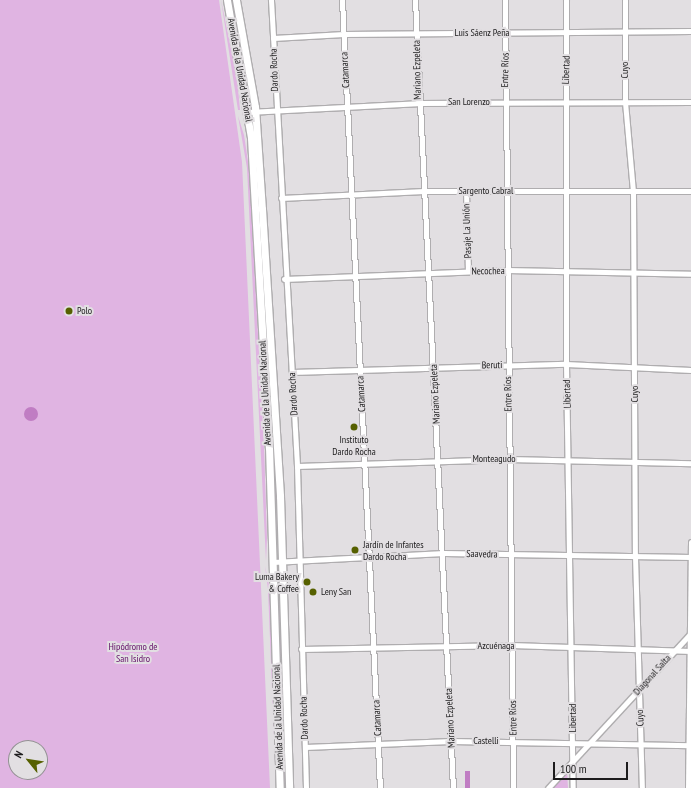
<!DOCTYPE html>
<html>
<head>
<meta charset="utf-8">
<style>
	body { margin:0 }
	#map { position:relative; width:691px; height:788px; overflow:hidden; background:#e2dfe2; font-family:"PT Sans Narrow",sans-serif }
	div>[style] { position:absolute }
	.green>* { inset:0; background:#e0b4e2 }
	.water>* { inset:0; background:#c07dc3; transform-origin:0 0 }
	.round { border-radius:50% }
	.roads { filter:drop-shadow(1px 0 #afadaf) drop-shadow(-1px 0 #afadaf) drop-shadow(0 1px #afadaf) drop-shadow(0 -1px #afadaf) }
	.street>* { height:5px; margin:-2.5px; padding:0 2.5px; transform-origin:2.5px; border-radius:2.5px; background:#fff }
	.secondary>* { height:7px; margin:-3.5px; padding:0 3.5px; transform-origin:3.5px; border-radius:3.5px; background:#fff }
	.dots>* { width:11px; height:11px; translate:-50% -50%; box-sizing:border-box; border:2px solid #e2dfe2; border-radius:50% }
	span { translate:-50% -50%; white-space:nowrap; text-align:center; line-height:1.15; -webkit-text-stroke:4px #e2dfe2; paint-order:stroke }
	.street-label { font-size:10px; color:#1d1c1d }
	.poi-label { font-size:10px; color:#1d1c1d }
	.left { translate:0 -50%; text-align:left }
	.right { translate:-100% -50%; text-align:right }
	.park-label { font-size:10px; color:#620d67 }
	.north { position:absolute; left:8px; top:740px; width:40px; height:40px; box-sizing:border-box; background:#e2dfe2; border:1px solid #939193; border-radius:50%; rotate:300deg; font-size:11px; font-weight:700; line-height:16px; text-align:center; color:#1d1c1d }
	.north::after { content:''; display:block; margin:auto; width:14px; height:18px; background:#566000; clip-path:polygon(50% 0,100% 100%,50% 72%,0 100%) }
	.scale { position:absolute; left:553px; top:762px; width:75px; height:18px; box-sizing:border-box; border:2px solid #1d1c1d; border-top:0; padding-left:5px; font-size:12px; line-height:14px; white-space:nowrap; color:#1d1c1d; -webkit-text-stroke:3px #e2dfe2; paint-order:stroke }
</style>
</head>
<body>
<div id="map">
	<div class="green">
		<div style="clip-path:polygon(evenodd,0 0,219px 0,242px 162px,270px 788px,0 788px,0 0,16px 748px,40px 748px,40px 772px,16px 772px,16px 748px)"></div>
		<div style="clip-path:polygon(221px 0,237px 78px,240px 110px,238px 110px)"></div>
		<div style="clip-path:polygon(230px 0,234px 0,251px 101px,249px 99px)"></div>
		<div style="clip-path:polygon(238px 116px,244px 135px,249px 168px,264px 445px,267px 538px,266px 561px,247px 168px)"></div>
		<div style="clip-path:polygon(251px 123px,275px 448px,277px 552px,275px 534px)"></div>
		<div style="clip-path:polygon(265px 566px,270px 590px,276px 788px,268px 589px)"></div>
		<div style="clip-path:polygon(276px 577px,280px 592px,286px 788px,282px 788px)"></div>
		<div style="clip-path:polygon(567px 771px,568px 788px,552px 788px)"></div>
	</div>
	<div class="water">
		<div class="round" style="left:24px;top:407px;width:14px;height:14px"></div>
		<div style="left:465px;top:771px;width:5px;height:17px"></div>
	</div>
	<div class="roads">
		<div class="street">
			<div style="left:271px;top:0;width:467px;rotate:86.8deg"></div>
			<div style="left:297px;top:466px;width:322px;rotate:88.4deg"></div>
			<div style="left:342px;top:0;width:789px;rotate:87.24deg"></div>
			<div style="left:415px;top:0;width:789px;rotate:87.24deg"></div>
			<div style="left:505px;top:0;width:788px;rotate:89.42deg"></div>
			<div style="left:566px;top:0;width:364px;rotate:90deg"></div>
			<div style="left:566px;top:364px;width:424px;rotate:89.1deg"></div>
			<div style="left:625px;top:0;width:102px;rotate:90deg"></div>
			<div style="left:625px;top:102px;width:89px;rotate:84.9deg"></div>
			<div style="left:633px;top:191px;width:365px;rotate:89.7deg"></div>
			<div style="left:635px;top:556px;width:232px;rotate:88.3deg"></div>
			<div style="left:273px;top:38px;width:71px;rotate:-3.2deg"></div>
			<div style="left:344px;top:34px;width:347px;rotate:-0.5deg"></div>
			<div style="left:248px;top:112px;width:169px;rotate:-3deg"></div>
			<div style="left:417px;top:103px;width:274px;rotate:-0.2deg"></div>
			<div style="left:466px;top:191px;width:80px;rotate:88.6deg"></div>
			<div style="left:281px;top:198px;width:143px;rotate:-2.8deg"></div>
			<div style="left:424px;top:191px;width:267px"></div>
			<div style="left:284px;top:279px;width:223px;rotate:-2.3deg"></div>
			<div style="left:507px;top:270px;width:184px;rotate:1.2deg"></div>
			<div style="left:292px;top:372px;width:274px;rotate:-1.7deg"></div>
			<div style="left:566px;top:364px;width:125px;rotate:2.7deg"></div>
			<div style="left:297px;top:466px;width:212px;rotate:-1.9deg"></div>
			<div style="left:509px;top:459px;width:182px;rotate:1.3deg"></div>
			<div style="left:273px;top:562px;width:171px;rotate:-3deg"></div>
			<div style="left:444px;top:553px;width:247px;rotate:0.9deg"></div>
			<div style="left:301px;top:649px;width:210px;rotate:-1.1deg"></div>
			<div style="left:511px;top:645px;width:180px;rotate:1.9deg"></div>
			<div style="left:305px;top:747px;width:146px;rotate:-2.4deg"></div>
			<div style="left:451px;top:741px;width:240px;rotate:1deg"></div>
			<div style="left:548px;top:788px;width:209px;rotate:-47.3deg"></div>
			<div style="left:688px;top:788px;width:246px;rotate:-89.3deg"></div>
		</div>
		<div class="secondary">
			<div style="left:227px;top:0;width:140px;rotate:80.1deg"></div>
			<div style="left:251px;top:138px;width:310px;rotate:86.7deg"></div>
			<div style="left:269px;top:447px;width:341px;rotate:88.2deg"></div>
			<div style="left:236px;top:0;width:109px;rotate:79.9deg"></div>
			<div style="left:255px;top:107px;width:102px;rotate:86.1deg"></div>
			<div style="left:262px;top:209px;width:288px;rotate:86.4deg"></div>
			<div style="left:280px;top:496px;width:292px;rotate:88.2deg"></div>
		</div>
	</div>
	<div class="dots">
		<div style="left:69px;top:311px;background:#566000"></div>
		<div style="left:354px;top:427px;background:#566000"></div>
		<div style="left:355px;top:550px;background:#566000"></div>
		<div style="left:307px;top:582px;background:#566000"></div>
		<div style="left:313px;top:592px;background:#566000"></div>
	</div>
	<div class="street-label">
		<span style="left:482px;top:33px">Luis Sáenz Peña</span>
		<span style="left:240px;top:70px;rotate:80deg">Avenida de la Unidad Nacional</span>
		<span style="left:274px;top:70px;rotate:-92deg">Dardo Rocha</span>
		<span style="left:345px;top:70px;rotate:-93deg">Catamarca</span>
		<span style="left:417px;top:70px;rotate:-91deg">Mariano Ezpeleta</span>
		<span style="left:505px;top:70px;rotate:-89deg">Entre Ríos</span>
		<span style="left:566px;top:70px;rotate:-88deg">Libertad</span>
		<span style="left:625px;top:70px;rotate:-90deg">Cuyo</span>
		<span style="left:469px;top:102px">San Lorenzo</span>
		<span style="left:486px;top:191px">Sargento Cabral</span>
		<span style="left:467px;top:231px;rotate:-92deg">Pasaje La Unión</span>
		<span style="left:488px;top:271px;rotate:-1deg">Necochea</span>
		<span style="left:492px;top:365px;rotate:-1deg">Beruti</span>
		<span style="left:265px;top:393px;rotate:-93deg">Avenida de la Unidad Nacional</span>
		<span style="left:293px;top:394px;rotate:-93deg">Dardo Rocha</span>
		<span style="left:361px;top:394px;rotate:-93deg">Catamarca</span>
		<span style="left:435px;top:394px;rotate:-93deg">Mariano Ezpeleta</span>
		<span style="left:508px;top:394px;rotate:-91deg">Entre Ríos</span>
		<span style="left:567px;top:394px;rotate:-92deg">Libertad</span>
		<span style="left:635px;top:394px;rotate:-90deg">Cuyo</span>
		<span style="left:494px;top:459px">Monteagudo</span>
		<span style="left:482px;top:554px;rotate:1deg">Saavedra</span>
		<span style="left:496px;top:646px">Azcuénaga</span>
		<span style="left:652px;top:675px;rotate:-48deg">Diagonal Salta</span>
		<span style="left:278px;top:717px;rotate:-92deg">Avenida de la Unidad Nacional</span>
		<span style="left:304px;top:718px;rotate:-92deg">Dardo Rocha</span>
		<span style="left:377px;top:718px;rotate:-93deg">Catamarca</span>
		<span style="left:450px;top:718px;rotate:-93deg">Mariano Ezpeleta</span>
		<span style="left:513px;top:718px;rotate:-91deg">Entre Ríos</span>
		<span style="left:573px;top:718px;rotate:-90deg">Libertad</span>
		<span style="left:640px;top:718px;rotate:-92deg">Cuyo</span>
		<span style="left:486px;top:741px">Castelli</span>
	</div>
	<div class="poi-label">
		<span class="left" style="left:77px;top:311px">Polo</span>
		<span style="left:354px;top:445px">Instituto<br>Dardo Rocha</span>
		<span class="left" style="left:363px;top:550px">Jardín de Infantes<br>Dardo Rocha</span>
		<span class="right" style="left:299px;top:582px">Luma Bakery<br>&amp; Coffee</span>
		<span class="left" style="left:321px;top:592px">Leny San</span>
	</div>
	<div class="park-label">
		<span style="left:133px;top:652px">Hipódromo de<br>San Isidro</span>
	</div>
	<div class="north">N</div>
	<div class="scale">100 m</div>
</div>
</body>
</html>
